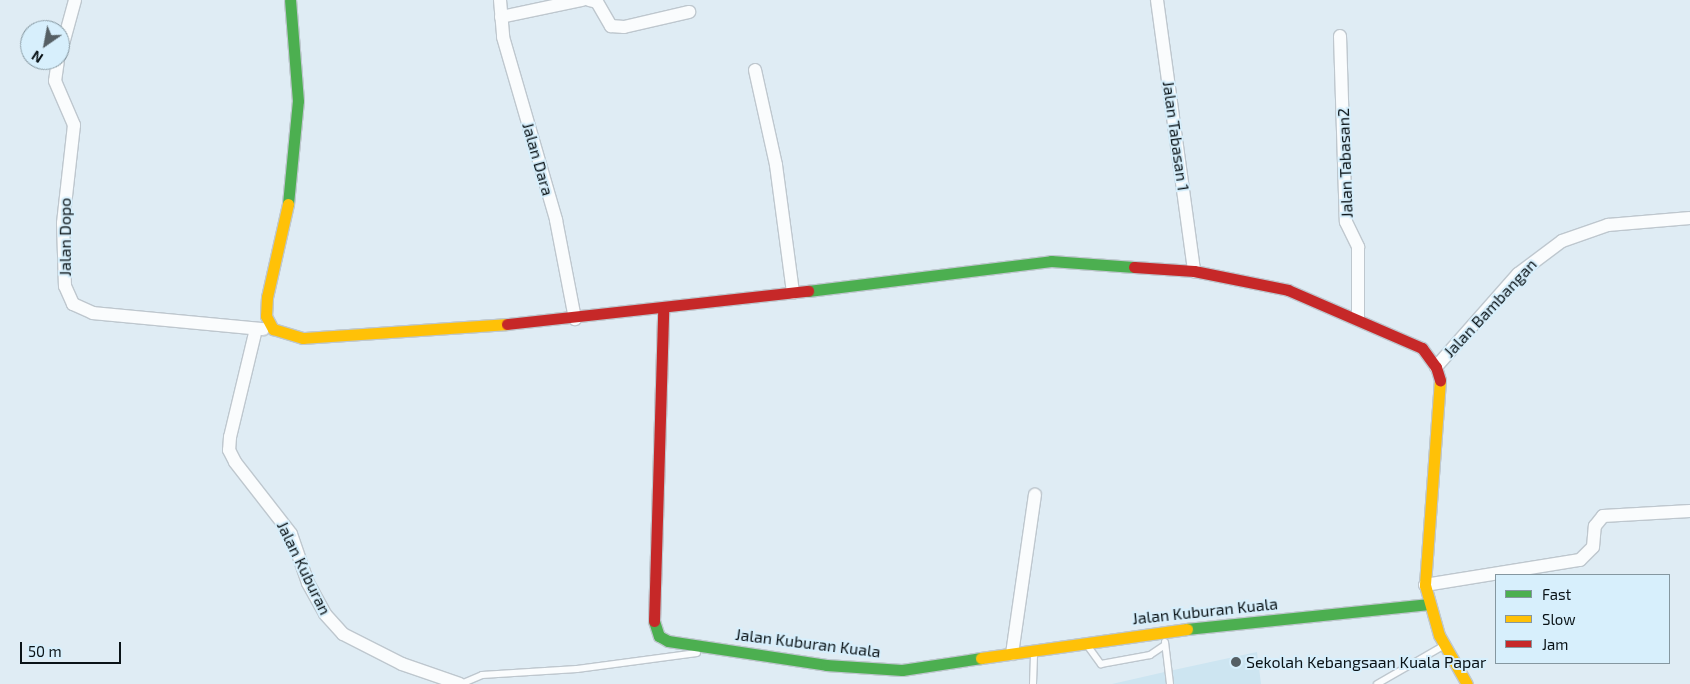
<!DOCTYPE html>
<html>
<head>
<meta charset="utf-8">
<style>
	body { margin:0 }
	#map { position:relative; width:1690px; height:684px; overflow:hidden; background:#dfecf4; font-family:"Exo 2",sans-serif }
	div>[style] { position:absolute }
	.built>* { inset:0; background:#cde5f1 }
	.roads { filter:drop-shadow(1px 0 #bec7ce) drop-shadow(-1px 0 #bec7ce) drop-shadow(0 1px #bec7ce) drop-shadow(0 -1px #bec7ce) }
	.lane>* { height:6px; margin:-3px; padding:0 3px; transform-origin:3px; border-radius:3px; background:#fafcfd }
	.street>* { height:12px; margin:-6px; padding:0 6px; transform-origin:6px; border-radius:6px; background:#fafcfd }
	.fast>* { height:11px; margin:-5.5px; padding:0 5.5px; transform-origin:5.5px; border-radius:5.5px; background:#4caf50 }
	.slow>* { height:11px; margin:-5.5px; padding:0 5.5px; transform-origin:5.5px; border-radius:5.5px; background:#ffc107 }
	.jam>* { height:11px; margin:-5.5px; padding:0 5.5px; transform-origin:5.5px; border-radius:5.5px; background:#c62828 }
	.dots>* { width:14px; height:14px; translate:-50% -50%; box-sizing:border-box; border:2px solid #d7effc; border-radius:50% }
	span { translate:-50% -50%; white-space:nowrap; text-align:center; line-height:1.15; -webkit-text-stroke:4px #d7effc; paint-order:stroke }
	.street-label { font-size:16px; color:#0a1317 }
	.poi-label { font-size:16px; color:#0a1317 }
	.left { translate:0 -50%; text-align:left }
	.legend { position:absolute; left:1495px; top:574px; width:175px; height:90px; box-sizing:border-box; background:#d7effc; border:1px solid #8597a0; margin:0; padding:6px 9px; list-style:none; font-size:15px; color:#0a1317 }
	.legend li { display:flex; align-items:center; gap:10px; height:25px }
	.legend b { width:25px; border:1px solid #8597a0 }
	.north { position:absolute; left:20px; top:20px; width:50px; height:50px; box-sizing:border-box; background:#d7effc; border:1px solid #8597a0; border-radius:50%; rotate:213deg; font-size:14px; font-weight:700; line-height:20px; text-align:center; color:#0a1317 }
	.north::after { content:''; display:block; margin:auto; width:18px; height:22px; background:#555f64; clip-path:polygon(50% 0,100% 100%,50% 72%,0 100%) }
	.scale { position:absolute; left:20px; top:642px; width:101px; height:22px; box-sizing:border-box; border:2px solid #0a1317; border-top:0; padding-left:6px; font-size:15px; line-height:18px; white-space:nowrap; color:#0a1317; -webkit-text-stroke:4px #d7effc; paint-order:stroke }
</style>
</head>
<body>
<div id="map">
	<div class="built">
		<div style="clip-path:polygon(1257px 652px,1261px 684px,1112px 684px,1169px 671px)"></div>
	</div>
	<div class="roads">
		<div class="lane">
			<div style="left:1165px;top:642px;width:42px;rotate:83.2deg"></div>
			<div style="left:1087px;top:645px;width:24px;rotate:54deg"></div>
			<div style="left:1101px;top:664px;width:50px;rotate:-10.4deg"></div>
			<div style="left:1150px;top:655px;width:18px;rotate:-34deg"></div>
			<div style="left:461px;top:684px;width:23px;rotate:-23deg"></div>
			<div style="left:482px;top:675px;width:95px;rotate:-3.6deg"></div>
			<div style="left:577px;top:669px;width:121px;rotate:-7.6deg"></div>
			<div style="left:1033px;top:684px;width:31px;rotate:-88deg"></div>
			<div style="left:1377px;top:684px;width:76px;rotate:-29.9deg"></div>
		</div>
		<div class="street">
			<div style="left:500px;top:0;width:37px;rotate:85deg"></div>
			<div style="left:503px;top:37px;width:191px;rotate:73.8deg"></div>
			<div style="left:556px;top:220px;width:101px;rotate:79.1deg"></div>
			<div style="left:589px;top:0;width:8px;rotate:14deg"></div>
			<div style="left:597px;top:2px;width:28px;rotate:60deg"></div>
			<div style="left:611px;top:26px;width:13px;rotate:4deg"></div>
			<div style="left:624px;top:27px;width:67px;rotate:-13deg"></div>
			<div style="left:1157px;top:0;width:274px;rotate:82.2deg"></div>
			<div style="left:501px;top:17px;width:83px;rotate:-11.9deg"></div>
			<div style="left:1340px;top:36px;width:186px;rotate:88.2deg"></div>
			<div style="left:1346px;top:222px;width:28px;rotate:64deg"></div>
			<div style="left:1358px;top:247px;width:70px;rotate:90deg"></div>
			<div style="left:60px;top:55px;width:57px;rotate:-74.7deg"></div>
			<div style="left:58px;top:60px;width:21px;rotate:98deg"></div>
			<div style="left:55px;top:81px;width:48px;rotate:66.6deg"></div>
			<div style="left:74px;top:125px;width:99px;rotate:96.4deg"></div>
			<div style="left:63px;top:223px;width:63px;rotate:88.2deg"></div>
			<div style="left:65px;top:286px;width:20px;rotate:66deg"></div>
			<div style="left:73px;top:304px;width:22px;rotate:24deg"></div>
			<div style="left:93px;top:313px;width:171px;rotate:5.4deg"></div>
			<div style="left:755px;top:70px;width:97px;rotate:77.5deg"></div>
			<div style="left:776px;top:165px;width:129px;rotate:82.4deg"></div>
			<div style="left:256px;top:329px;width:111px;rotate:103.5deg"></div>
			<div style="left:230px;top:437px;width:13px;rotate:94deg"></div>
			<div style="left:229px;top:450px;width:13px;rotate:63deg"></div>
			<div style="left:235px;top:462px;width:91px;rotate:52.1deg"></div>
			<div style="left:291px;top:534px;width:52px;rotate:70.9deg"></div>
			<div style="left:308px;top:583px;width:35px;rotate:61deg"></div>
			<div style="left:325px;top:614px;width:27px;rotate:48deg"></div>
			<div style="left:343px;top:634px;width:66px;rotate:27deg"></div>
			<div style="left:402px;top:664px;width:61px;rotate:19deg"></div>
			<div style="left:1436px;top:367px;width:124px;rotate:-48.6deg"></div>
			<div style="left:1518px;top:274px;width:55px;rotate:-36.9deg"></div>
			<div style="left:1562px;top:241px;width:49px;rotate:-19.2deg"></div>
			<div style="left:1608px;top:225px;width:82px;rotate:-4.9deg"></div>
			<div style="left:1425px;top:585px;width:157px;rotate:-9.2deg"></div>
			<div style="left:1580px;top:560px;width:18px;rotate:-45deg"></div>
			<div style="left:1593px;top:547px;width:21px;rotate:-85deg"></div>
			<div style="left:1595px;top:526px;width:13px;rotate:-51deg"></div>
			<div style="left:1603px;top:516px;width:87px;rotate:-3.3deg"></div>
			<div style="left:1012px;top:654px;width:161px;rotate:-81.8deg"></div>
		</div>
		<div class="fast">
			<div style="left:288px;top:204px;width:103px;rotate:-84.5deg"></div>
			<div style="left:298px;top:101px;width:101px;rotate:-94.5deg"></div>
			<div style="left:808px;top:291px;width:245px;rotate:-7deg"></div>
			<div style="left:1051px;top:261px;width:83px;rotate:4.1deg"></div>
			<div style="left:654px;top:621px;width:16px;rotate:72deg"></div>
			<div style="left:659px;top:636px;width:10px;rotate:29deg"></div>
			<div style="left:668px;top:641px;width:160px;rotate:8.6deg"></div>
			<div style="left:826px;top:665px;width:76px;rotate:3.8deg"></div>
			<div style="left:902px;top:670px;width:80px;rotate:-8.6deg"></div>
			<div style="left:1187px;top:629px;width:243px;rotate:-5.9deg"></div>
		</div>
		<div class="slow">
			<div style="left:288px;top:204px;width:95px;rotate:102.7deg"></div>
			<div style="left:267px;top:297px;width:19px;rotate:93deg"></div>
			<div style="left:266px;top:316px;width:15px;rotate:62deg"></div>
			<div style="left:273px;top:329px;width:31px;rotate:17deg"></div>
			<div style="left:303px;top:338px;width:204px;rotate:-3.9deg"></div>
			<div style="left:1440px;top:380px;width:206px;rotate:94.2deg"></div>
			<div style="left:1425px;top:585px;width:52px;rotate:74.4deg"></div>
			<div style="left:1439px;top:635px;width:56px;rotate:60.3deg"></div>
			<div style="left:981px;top:658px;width:208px;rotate:-8deg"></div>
		</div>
		<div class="jam">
			<div style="left:1134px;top:267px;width:60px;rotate:3.8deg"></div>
			<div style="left:1194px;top:271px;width:96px;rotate:11.4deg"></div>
			<div style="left:1288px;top:290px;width:146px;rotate:23.4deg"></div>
			<div style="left:1422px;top:348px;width:24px;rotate:54deg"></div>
			<div style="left:1436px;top:367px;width:14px;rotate:73deg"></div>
			<div style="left:507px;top:324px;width:303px;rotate:-6.3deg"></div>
			<div style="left:654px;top:621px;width:311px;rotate:-88.3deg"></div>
		</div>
	</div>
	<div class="dots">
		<div style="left:1236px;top:662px;background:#555f64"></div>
	</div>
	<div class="street-label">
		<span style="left:1176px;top:136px;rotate:82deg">Jalan Tabasan 1</span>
		<span style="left:538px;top:159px;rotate:74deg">Jalan Dara</span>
		<span style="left:1345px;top:163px;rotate:-92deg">Jalan Tabasan2</span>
		<span style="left:65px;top:237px;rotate:-90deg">Jalan Dopo</span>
		<span style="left:1490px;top:308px;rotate:-47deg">Jalan Bambangan</span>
		<span style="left:304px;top:568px;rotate:64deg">Jalan Kuburan</span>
		<span style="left:1205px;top:611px;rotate:-6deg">Jalan Kuburan Kuala</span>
		<span style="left:808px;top:643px;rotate:7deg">Jalan Kuburan Kuala</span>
	</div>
	<div class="poi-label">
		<span class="left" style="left:1246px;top:662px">Sekolah Kebangsaan Kuala Papar</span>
	</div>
	<ul class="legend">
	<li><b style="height:6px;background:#4caf50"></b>Fast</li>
	<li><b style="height:6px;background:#ffc107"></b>Slow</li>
	<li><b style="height:6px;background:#c62828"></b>Jam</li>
	</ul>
	<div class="north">N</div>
	<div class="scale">50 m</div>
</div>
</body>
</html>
